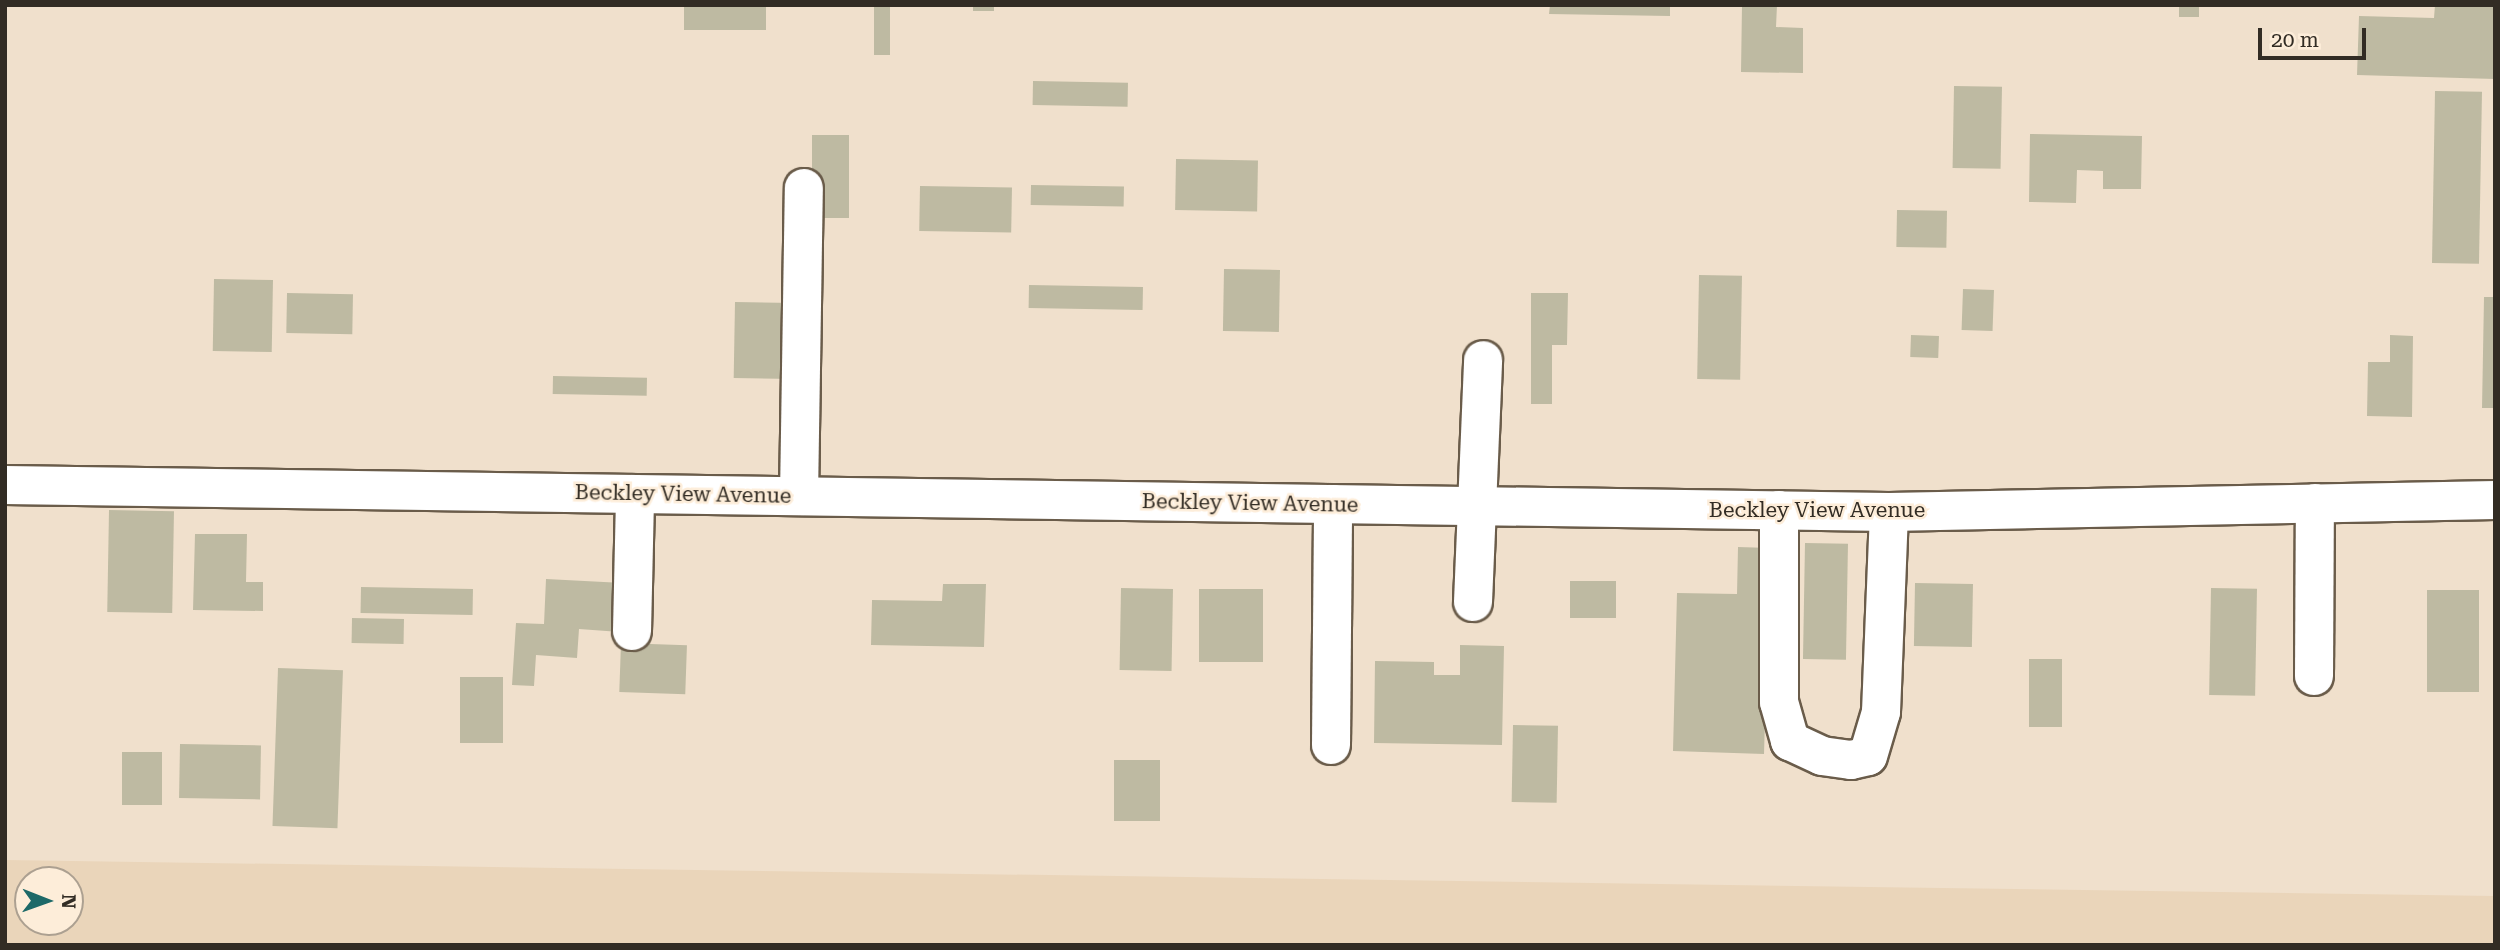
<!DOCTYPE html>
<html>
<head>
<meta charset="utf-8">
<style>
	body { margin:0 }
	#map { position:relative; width:2500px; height:950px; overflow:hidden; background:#f0e0cc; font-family:"Roboto Serif",serif }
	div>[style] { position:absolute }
	.built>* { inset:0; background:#ead5ba }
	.building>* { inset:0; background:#bebaa2; transform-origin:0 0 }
	.roads { filter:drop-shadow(2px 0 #6a5c4a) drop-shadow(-2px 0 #6a5c4a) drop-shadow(0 2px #6a5c4a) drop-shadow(0 -2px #6a5c4a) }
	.minor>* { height:38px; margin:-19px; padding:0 19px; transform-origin:19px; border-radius:19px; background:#fff }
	span { translate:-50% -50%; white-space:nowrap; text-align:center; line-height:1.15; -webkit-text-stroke:5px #fdedd9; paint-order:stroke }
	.street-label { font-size:21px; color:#322c24 }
	.frame { position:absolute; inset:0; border:7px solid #322c24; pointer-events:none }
	.north { position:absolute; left:14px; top:866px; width:70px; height:70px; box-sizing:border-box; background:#fdedd9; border:2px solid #aca091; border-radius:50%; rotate:91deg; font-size:19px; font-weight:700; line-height:28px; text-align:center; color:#322c24 }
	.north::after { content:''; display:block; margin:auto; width:24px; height:32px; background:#1d6968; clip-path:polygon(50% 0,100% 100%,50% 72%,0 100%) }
	.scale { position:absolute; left:2258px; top:28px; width:108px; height:32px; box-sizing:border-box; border:4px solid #322c24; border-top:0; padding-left:9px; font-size:21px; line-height:24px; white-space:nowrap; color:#322c24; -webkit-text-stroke:5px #fdedd9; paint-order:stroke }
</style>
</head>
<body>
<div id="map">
	<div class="built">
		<div style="clip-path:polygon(evenodd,5px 860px,2495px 896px,2495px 945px,5px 945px,5px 860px,28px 880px,70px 880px,70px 922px,28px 922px,28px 880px)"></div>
	</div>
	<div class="building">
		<div style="left:684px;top:5px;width:82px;height:25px"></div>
		<div style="left:874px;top:5px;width:16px;height:50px"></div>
		<div style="left:973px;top:5px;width:21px;height:6px"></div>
		<div style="clip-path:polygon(1550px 5px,1670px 5px,1670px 16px,1549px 14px)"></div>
		<div style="clip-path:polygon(1742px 5px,1777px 5px,1776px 27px,1803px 28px,1803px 73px,1741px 72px)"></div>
		<div style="left:2179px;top:5px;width:20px;height:12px"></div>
		<div style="clip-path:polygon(2435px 5px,2495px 5px,2495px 79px,2357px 75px,2359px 16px,2434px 18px)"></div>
		<div style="left:1033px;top:81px;width:95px;height:24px;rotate:1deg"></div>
		<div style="left:1954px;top:86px;width:48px;height:82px;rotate:1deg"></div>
		<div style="left:2435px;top:91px;width:47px;height:172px;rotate:1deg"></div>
		<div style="clip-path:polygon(2030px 134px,2142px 136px,2141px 189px,2103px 189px,2103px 171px,2077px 170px,2076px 203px,2029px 202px)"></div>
		<div style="left:812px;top:135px;width:37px;height:83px"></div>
		<div style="left:1176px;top:159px;width:82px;height:51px;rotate:1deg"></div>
		<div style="left:1031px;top:185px;width:93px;height:20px;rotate:1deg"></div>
		<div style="left:920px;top:186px;width:92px;height:45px;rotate:1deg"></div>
		<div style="left:1897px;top:210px;width:50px;height:37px;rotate:1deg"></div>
		<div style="left:1224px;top:269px;width:56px;height:62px;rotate:1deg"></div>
		<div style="left:1699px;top:275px;width:43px;height:104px;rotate:1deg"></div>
		<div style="left:214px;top:279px;width:59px;height:72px;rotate:1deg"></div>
		<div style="left:1029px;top:285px;width:114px;height:23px;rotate:1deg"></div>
		<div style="left:1963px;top:289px;width:31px;height:41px;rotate:2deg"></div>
		<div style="left:287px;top:293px;width:66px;height:40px;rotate:1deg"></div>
		<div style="clip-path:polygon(1531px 293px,1568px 293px,1567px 345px,1552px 345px,1552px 404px,1531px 404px)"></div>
		<div style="clip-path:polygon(2484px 297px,2495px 297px,2495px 408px,2482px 408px)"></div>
		<div style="left:735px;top:302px;width:59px;height:76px;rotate:1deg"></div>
		<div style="left:1911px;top:335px;width:28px;height:22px;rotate:2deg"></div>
		<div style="clip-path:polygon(2390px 335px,2413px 336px,2412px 417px,2367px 416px,2368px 362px,2390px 362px)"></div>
		<div style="left:553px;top:376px;width:94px;height:18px;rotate:1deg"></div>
		<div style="left:109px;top:510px;width:65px;height:102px;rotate:1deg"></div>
		<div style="clip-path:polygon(195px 534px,247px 534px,246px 582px,263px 582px,263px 611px,193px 610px)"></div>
		<div style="left:1805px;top:543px;width:43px;height:116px;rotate:1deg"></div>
		<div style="clip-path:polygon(1738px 547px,1770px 548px,1764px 754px,1673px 751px,1677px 593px,1737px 594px)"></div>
		<div style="clip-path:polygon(546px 579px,623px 583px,620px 632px,579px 629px,577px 658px,536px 655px,534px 686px,512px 685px,516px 623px,544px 624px)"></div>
		<div style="left:1570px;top:581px;width:46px;height:37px"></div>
		<div style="left:1915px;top:583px;width:58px;height:63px;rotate:1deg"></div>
		<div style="clip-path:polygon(943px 584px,986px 584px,984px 647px,871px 645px,872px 600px,942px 601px)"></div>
		<div style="left:361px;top:587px;width:112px;height:26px;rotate:1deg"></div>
		<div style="left:1121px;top:588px;width:52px;height:82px;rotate:1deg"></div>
		<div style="left:2211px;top:588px;width:46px;height:107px;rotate:1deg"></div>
		<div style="left:1199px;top:589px;width:64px;height:73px"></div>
		<div style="left:2427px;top:590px;width:52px;height:102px"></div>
		<div style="left:352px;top:618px;width:52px;height:25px;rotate:1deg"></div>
		<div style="left:621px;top:643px;width:66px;height:49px;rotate:2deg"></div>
		<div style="clip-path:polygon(1460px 645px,1504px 646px,1502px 745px,1374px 743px,1375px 661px,1434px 662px,1434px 675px,1460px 675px)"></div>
		<div style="left:2029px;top:659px;width:33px;height:68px"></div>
		<div style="left:278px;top:668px;width:65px;height:158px;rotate:2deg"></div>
		<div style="left:460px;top:677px;width:43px;height:66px"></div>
		<div style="left:1513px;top:725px;width:45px;height:77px;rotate:1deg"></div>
		<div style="left:180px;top:744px;width:81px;height:54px;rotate:1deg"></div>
		<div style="left:122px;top:752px;width:40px;height:53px"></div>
		<div style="left:1114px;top:760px;width:46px;height:61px"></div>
	</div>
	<div class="roads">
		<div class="minor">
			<div style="left:5px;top:485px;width:1884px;rotate:0.82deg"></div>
			<div style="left:1889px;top:512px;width:606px;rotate:-1.13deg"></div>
			<div style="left:799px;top:496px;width:308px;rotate:-89.1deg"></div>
			<div style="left:1779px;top:510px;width:192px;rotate:90deg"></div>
			<div style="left:1779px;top:702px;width:41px;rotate:74.2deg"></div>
			<div style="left:1790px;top:741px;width:35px;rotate:25deg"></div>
			<div style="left:1822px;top:756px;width:29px;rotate:8deg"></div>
			<div style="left:1851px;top:760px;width:17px;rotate:-13deg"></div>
			<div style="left:1868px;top:756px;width:46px;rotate:-73.5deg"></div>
			<div style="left:1881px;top:712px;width:200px;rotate:-87.7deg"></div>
			<div style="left:1473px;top:602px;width:242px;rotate:-87.6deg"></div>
			<div style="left:632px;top:631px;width:137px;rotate:-88.7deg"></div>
			<div style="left:2314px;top:676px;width:173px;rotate:-89.7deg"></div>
			<div style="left:1331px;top:745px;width:241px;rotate:-89.5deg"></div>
		</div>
	</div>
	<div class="street-label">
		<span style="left:683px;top:494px;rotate:1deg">Beckley View Avenue</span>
		<span style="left:1250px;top:503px;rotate:1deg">Beckley View Avenue</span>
		<span style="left:1817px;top:510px">Beckley View Avenue</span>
	</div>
	<div class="frame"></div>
	<div class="north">N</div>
	<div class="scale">20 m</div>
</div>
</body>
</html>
